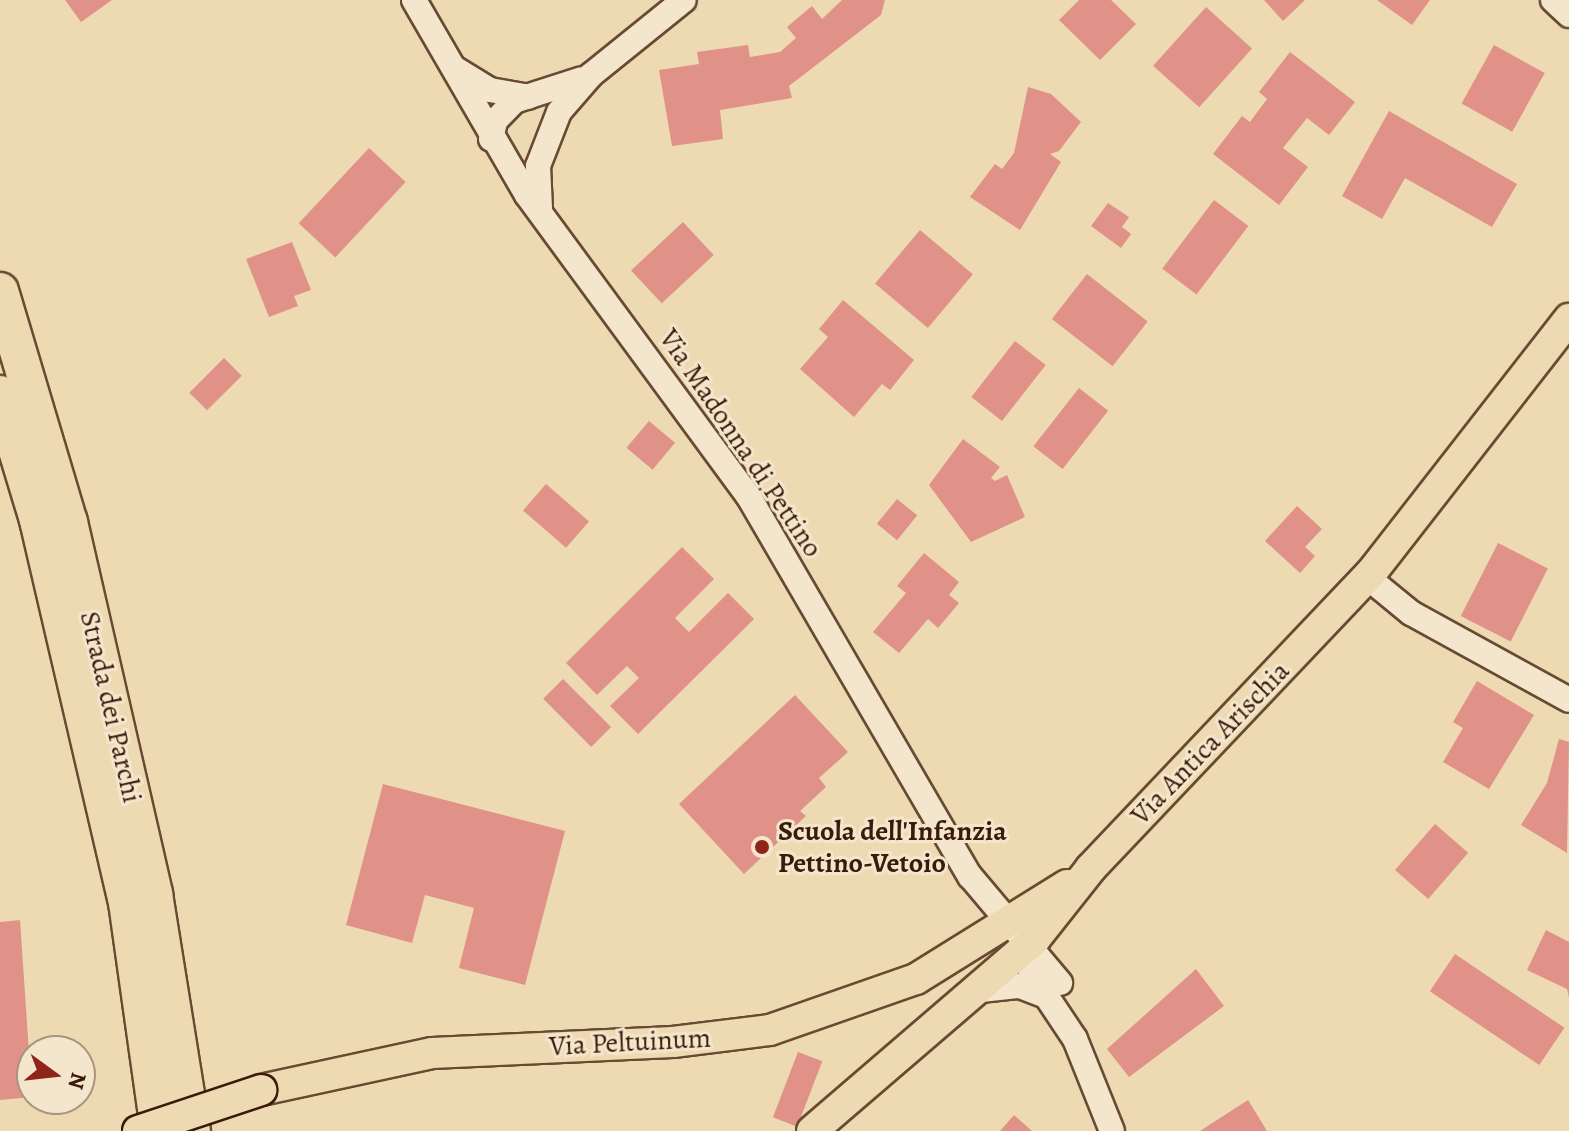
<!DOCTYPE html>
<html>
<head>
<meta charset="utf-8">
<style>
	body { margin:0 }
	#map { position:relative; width:1569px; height:1131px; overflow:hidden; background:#edd9b2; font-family:Alegreya,serif }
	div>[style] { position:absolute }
	.building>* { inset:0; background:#e09289; transform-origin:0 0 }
	.roads { filter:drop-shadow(2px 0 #684a33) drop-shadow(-2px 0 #684a33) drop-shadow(0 2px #684a33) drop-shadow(0 -2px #684a33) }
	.minor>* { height:24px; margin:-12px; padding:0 12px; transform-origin:12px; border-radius:12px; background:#f3e6cd }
	.major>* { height:30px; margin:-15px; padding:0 15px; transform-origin:15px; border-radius:15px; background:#edd9b2 }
	.highway>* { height:36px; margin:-18px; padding:0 18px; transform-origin:18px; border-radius:18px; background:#edd9b2 }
	.bridges { filter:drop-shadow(2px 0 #3c1a09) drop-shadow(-2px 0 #3c1a09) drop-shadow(0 2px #3c1a09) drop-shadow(0 -2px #3c1a09) }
	.major-bridge>* { height:30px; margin:-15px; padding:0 15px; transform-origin:15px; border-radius:15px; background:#edd9b2 }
	.dots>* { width:22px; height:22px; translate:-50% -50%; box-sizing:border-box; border:4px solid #f3e6cd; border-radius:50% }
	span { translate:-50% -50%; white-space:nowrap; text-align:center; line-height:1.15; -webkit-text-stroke:6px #f3e6cd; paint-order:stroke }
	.street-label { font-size:28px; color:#3c1a09 }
	.poi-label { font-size:28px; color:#3c1a09; font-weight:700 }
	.left { translate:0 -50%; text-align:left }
	.north { position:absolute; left:16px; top:1035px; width:80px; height:80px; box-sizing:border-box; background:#f3e6cd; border:2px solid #aa947f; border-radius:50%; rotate:105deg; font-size:22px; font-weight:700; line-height:32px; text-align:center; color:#3c1a09 }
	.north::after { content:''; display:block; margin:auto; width:28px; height:36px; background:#8f2418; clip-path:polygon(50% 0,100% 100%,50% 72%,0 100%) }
</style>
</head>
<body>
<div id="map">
	<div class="building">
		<div style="clip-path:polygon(65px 0,112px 0,81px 22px)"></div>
		<div style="clip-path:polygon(842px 0,885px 0,881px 15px,789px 86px,792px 98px,720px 110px,723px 139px,672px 146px,659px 70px,699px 64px,697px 52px,748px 45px,750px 57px,780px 52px,796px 38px,787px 27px,812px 6px,822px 19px)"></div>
		<div style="clip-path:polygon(1079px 0,1111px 0,1136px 24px,1100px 60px,1059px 20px)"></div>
		<div style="clip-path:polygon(1264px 0,1305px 0,1283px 21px)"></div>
		<div style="clip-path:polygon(1377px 0,1430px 0,1412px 25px)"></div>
		<div style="left:1206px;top:7px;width:62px;height:79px;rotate:42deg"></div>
		<div style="left:1494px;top:45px;width:58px;height:67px;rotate:29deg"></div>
		<div style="clip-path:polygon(1290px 52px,1355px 102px,1329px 135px,1307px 118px,1283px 148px,1308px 167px,1279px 205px,1213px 154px,1242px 116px,1250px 122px,1267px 99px,1259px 92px)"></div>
		<div style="clip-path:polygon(1028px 87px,1051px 94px,1081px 122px,1059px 151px,1050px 154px,1061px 162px,1020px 230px,970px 197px,995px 164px,1002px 169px,1014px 153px)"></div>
		<div style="clip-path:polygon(1389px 111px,1517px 184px,1492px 227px,1405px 178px,1382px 219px,1342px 196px)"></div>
		<div style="left:369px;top:148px;width:50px;height:103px;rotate:43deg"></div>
		<div style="left:1214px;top:200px;width:43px;height:86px;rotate:37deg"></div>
		<div style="clip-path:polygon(1108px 203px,1129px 217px,1122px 227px,1131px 234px,1121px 248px,1091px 226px)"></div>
		<div style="left:683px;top:222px;width:45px;height:71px;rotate:47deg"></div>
		<div style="left:920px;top:230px;width:69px;height:70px;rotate:40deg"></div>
		<div style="clip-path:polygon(292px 242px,311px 290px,294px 296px,298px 306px,269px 317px,246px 259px)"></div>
		<div style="left:1087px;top:274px;width:77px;height:57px;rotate:38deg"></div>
		<div style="clip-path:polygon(843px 300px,914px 360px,890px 390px,882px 384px,854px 417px,800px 369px,828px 337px,819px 329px)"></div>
		<div style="left:1015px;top:341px;width:39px;height:71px;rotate:38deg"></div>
		<div style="left:224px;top:358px;width:25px;height:49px;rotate:45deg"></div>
		<div style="left:1079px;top:388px;width:37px;height:74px;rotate:38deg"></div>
		<div style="left:649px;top:421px;width:34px;height:35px;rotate:40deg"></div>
		<div style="clip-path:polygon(963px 439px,1000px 467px,991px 478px,995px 481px,1007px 475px,1025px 517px,971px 542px,929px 485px)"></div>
		<div style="left:546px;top:484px;width:57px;height:35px;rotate:41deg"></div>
		<div style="left:897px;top:499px;width:26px;height:32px;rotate:39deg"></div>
		<div style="clip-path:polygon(1297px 506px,1322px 529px,1305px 547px,1315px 556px,1300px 573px,1265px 541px)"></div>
		<div style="left:1498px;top:543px;width:56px;height:82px;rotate:27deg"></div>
		<div style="clip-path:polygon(682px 547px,714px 579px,675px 618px,689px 632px,728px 593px,754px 619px,638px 734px,610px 706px,639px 678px,627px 666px,597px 695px,566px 663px)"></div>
		<div style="clip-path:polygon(924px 553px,959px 582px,949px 595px,959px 603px,938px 628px,928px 619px,899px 653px,873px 632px,906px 593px,897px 586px)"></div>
		<div style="left:563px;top:679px;width:68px;height:28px;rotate:45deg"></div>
		<div style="clip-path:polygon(1477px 681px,1534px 715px,1489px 789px,1443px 762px,1463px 728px,1453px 722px)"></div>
		<div style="clip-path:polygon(795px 695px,848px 752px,819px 778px,826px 787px,800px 811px,806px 816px,744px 874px,679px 804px)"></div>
		<div style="clip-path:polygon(1559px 739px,1569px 742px,1567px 853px,1521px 825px,1547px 783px)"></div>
		<div style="clip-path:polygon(383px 784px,565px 831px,525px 985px,459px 968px,474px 908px,425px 895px,412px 943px,346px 925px)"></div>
		<div style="left:1435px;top:824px;width:44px;height:61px;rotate:41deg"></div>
		<div style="clip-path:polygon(20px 920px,32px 1097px,0 1100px,0 922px)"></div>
		<div style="clip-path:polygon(1546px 930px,1569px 942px,1569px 998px,1567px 989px,1527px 970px)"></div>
		<div style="left:1455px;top:954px;width:132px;height:45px;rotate:34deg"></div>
		<div style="clip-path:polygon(1196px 969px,1224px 1006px,1129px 1077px,1107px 1049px)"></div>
		<div style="left:798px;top:1052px;width:26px;height:70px;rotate:21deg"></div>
		<div style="clip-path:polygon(1248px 1100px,1267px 1131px,1200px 1131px)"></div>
		<div style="clip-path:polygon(1014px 1115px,1032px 1131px,1000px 1131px)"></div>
	</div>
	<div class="roads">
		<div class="minor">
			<div style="left:414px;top:0;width:225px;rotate:59.9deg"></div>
			<div style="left:527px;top:195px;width:375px;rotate:53.7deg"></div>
			<div style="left:749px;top:497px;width:439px;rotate:59.8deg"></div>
			<div style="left:970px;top:876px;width:140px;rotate:49.9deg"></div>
			<div style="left:1553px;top:0;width:22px;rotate:43deg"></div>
			<div style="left:454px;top:68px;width:42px;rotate:31.4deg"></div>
			<div style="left:490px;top:90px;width:39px;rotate:10deg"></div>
			<div style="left:491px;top:139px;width:18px;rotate:-77deg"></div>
			<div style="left:495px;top:121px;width:28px;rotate:-46deg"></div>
			<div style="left:514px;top:101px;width:71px;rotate:-17.9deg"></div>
			<div style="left:540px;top:208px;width:42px;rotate:-92.7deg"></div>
			<div style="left:538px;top:166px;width:58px;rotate:-68.7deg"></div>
			<div style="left:559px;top:112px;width:49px;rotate:-49.1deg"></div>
			<div style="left:591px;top:75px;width:119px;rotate:-38.9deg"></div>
			<div style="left:1367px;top:577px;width:57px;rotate:39.3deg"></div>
			<div style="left:1411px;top:613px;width:180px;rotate:28.8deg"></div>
			<div style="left:1027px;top:948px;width:25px;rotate:81deg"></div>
			<div style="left:1031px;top:973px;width:79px;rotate:56.3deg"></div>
			<div style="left:1075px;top:1039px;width:99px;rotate:68.1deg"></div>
			<div style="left:981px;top:990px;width:39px;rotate:-6deg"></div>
			<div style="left:1020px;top:986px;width:30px;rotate:21deg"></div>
		</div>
		<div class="major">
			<div style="left:261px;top:1090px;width:175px;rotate:-12.2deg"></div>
			<div style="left:432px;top:1053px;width:241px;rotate:-2.6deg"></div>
			<div style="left:673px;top:1042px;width:98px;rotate:-7.1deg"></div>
			<div style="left:770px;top:1030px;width:155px;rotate:-19.3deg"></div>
			<div style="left:916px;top:979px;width:178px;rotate:-31.9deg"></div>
			<div style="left:812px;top:1131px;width:294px;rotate:-40.7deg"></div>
			<div style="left:1035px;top:939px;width:90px;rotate:-51.7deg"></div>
			<div style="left:1091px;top:868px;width:408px;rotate:-46.5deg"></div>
			<div style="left:1372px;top:572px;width:321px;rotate:-52.1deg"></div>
		</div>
		<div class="highway">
			<div style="left:0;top:291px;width:241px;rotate:73.4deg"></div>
			<div style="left:69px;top:522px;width:382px;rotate:77.1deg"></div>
			<div style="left:154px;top:894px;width:240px;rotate:80.9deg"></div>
			<div style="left:0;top:394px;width:132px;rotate:73.2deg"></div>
			<div style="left:38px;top:520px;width:392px;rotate:76.9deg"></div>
			<div style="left:127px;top:902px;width:231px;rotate:82deg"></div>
		</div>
	</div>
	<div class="bridges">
		<div class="major-bridge">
			<div style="left:138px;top:1131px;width:130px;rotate:-18.4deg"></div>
		</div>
	</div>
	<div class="dots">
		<div style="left:762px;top:847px;background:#8f2418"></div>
	</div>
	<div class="street-label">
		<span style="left:741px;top:443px;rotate:56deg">Via Madonna di Pettino</span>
		<span style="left:111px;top:707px;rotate:77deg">Strada dei Parchi</span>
		<span style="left:1210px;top:743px;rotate:-46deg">Via Antica Arischia</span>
		<span style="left:630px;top:1042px;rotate:-3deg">Via Peltuinum</span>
	</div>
	<div class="poi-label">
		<span class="left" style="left:778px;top:847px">Scuola dell'Infanzia<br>Pettino-Vetoio</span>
	</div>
	<div class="north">N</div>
</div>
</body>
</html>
